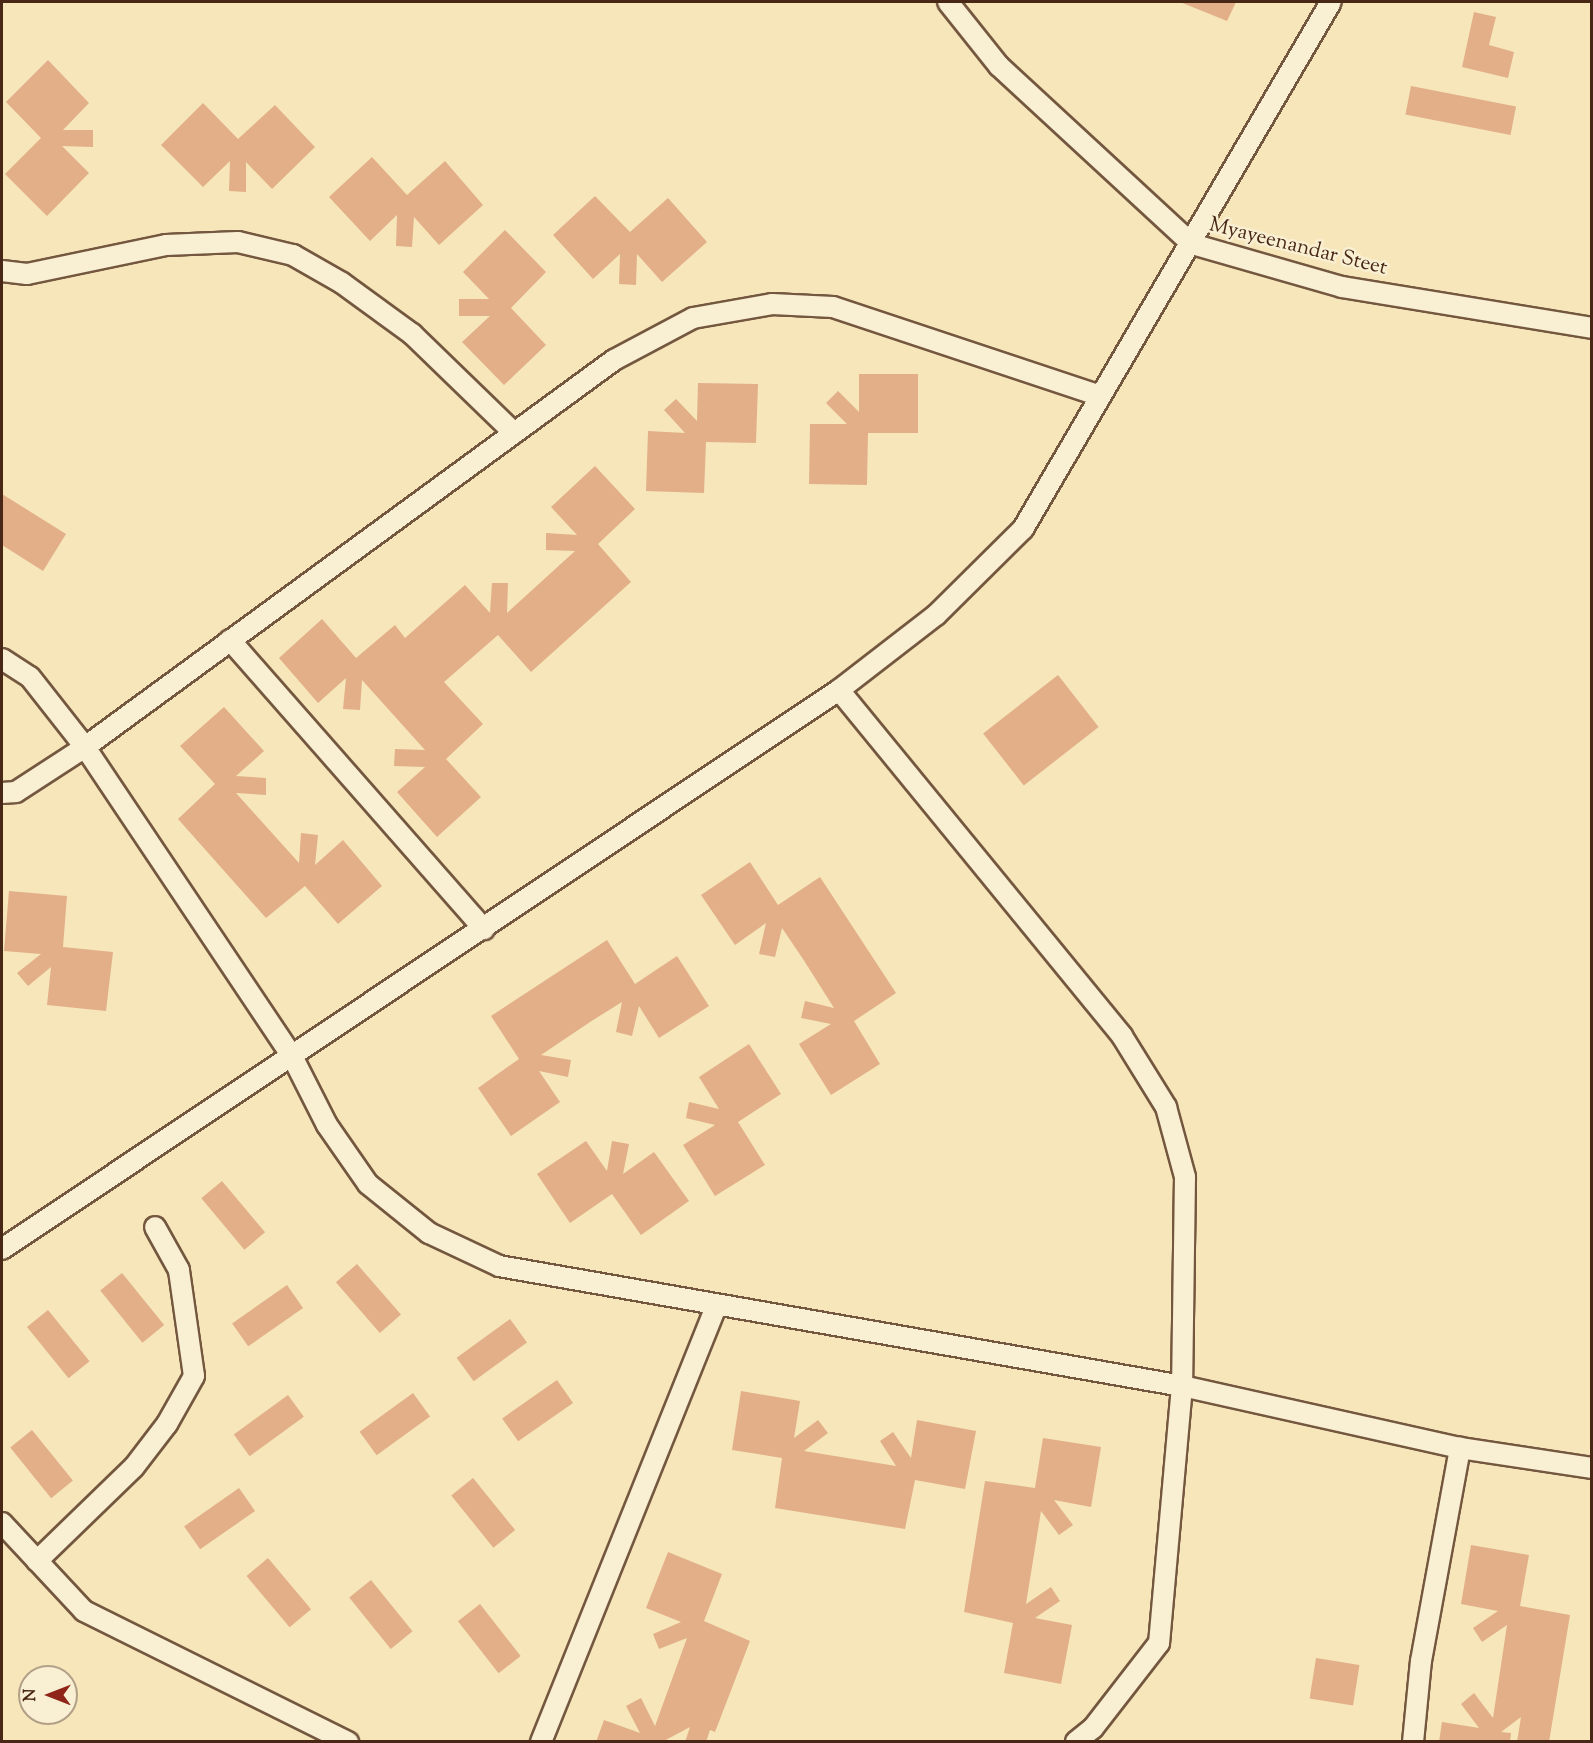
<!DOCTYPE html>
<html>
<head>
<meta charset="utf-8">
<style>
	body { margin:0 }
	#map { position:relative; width:1593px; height:1743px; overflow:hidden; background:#f6e6ba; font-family:"Sorts Mill Goudy",serif }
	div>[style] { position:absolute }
	.building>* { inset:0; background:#e2af89; transform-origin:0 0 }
	.roads { filter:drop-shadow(2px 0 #74573f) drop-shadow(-2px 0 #74573f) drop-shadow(0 2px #74573f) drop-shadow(0 -2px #74573f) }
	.minor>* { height:20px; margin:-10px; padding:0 10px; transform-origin:10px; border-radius:10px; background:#f9efd2 }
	span { translate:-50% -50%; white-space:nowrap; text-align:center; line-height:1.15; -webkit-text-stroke:5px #f9efd2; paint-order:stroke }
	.street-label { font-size:21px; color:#482716 }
	.frame { position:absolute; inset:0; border:3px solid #482716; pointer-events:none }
	.north { position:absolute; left:18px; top:1665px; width:60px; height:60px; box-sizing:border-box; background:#f9efd2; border:2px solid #b29f87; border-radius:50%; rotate:270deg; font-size:16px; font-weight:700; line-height:24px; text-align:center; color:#482716 }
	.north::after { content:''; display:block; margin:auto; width:21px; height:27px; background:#8f2418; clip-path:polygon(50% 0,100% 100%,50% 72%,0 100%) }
</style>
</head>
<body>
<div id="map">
	<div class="building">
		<div style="clip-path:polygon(1180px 2px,1236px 2px,1227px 21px)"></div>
		<div style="clip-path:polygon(1474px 12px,1496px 17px,1489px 45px,1514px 52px,1508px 78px,1462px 67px)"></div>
		<div style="clip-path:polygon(48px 60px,89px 103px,63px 130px,93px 130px,93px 147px,62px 146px,89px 173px,47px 216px,5px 174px,41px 138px,6px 102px)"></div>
		<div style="left:1411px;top:86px;width:107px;height:29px;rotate:11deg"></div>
		<div style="clip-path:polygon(203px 103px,238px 139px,275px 105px,315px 147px,272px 189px,246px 162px,246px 192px,229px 191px,230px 161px,203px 187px,161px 145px)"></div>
		<div style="clip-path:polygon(372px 157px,407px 195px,445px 161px,483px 205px,439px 245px,414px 217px,412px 247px,396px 246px,397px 215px,370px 241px,329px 197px)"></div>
		<div style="clip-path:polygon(595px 196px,630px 232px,668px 198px,707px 242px,662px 282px,637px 254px,636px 285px,619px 284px,620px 254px,593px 279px,553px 235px)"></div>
		<div style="clip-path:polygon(505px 230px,546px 272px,511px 308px,546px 345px,504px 385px,462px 342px,490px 316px,459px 316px,459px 299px,489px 299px,463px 272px)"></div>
		<div style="clip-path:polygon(859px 374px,918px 374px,918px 433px,868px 433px,867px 485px,809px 484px,810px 424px,847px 424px,826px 403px,838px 391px,859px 412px)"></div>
		<div style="clip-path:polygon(698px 383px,758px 384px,756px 443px,706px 442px,704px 493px,646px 491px,648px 431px,685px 433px,664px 410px,676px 399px,697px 421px)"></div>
		<div style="clip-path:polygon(595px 466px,635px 509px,598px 544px,631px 582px,531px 672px,498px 635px,444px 682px,483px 724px,446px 759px,481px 797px,437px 837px,397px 792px,425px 767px,394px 766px,395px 749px,425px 750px,362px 680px,360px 710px,343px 709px,346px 678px,318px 703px,279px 658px,322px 619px,356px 658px,395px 625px,405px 638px,465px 585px,490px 613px,492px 583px,508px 583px,507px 613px,575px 551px,546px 550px,546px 533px,577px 535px,551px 507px)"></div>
		<div style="clip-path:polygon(2px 494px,66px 534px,43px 571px,2px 545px)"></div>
		<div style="left:1058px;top:675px;width:66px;height:95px;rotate:52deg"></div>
		<div style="clip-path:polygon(224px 707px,264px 751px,236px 776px,266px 778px,266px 795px,236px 793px,299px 863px,301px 833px,318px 835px,315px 865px,343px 840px,382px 886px,338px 924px,305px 886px,266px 918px,178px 819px,215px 784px,180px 746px)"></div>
		<div style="clip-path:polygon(750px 862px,778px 905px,820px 877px,896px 993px,854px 1021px,880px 1064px,831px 1095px,799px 1044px,831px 1024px,801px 1018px,805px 1001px,834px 1008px,803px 959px,782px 928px,775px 957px,759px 954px,766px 923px,735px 945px,701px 895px)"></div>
		<div style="clip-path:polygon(9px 891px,67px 896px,63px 947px,113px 952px,106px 1011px,47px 1005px,51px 967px,28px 986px,17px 973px,41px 954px,4px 951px)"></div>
		<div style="clip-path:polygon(607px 940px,635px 984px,677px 956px,709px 1006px,659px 1038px,639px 1006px,632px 1036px,616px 1032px,622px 1002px,590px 1022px,541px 1055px,571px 1060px,568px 1077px,539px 1071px,560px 1102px,511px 1136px,478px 1088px,519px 1059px,491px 1016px)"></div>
		<div style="clip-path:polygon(749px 1044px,781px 1094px,738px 1122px,765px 1165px,715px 1196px,683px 1145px,715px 1125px,686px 1118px,689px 1102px,719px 1109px,699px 1077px)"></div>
		<div style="clip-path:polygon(586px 1141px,607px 1171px,612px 1141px,629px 1144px,623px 1174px,654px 1152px,689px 1201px,641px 1235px,612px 1194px,570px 1223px,537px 1174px)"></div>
		<div style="left:222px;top:1181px;width:67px;height:27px;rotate:50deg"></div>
		<div style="left:357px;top:1264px;width:67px;height:28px;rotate:49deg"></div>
		<div style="left:122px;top:1273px;width:67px;height:28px;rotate:51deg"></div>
		<div style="left:287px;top:1285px;width:28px;height:67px;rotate:55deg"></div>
		<div style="left:48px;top:1310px;width:66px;height:27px;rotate:51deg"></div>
		<div style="left:510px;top:1319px;width:29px;height:66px;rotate:54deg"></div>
		<div style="left:557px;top:1380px;width:28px;height:67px;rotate:55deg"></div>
		<div style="clip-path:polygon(741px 1391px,800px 1401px,794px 1438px,818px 1420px,828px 1433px,804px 1451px,896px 1466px,880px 1441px,893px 1432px,911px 1458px,917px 1420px,976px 1431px,965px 1489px,915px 1480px,905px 1529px,775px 1508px,782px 1458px,732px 1450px)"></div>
		<div style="left:413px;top:1393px;width:29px;height:66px;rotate:54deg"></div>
		<div style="left:288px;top:1395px;width:27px;height:67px;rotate:54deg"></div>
		<div style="left:32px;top:1430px;width:65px;height:28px;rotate:51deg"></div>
		<div style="clip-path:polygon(1043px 1438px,1101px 1447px,1091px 1507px,1054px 1500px,1073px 1525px,1059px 1535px,1041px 1511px,1026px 1604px,1051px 1587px,1060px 1601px,1035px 1618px,1072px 1625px,1061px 1684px,1004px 1673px,1013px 1623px,964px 1612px,985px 1481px,1035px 1488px)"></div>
		<div style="left:473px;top:1478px;width:67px;height:28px;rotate:51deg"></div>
		<div style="left:239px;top:1488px;width:28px;height:67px;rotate:55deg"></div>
		<div style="clip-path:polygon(1471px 1545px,1529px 1555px,1520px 1606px,1570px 1615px,1549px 1742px,1517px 1742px,1521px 1717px,1501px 1732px,1511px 1733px,1510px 1742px,1439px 1742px,1442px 1722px,1479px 1728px,1461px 1704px,1474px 1693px,1493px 1718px,1507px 1625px,1482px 1642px,1473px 1628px,1498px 1611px,1461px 1604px)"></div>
		<div style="clip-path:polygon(668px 1552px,722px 1574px,704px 1621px,750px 1641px,715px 1732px,710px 1730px,706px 1742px,685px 1742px,690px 1727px,662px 1742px,596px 1742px,604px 1720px,640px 1733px,626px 1706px,641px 1698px,655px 1726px,687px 1638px,659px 1649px,653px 1634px,681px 1622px,646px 1608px)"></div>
		<div style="left:268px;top:1558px;width:67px;height:28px;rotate:50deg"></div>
		<div style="left:371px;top:1580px;width:66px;height:28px;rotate:51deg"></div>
		<div style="left:480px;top:1604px;width:66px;height:28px;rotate:52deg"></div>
		<div style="left:1316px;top:1658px;width:44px;height:41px;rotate:9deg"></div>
	</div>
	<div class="roads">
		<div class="minor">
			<div style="left:948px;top:2px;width:82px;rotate:51.4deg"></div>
			<div style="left:999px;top:66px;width:263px;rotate:42.7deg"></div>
			<div style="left:1192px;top:244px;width:156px;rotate:16deg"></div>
			<div style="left:1342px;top:287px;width:253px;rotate:9.3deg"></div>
			<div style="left:2px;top:271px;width:25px;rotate:7deg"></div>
			<div style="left:27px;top:274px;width:142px;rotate:-11.8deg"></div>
			<div style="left:166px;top:245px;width:72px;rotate:-2.4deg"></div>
			<div style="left:238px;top:242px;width:57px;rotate:13.3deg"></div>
			<div style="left:293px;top:255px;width:56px;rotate:29.7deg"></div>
			<div style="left:342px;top:283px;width:87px;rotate:36.1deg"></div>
			<div style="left:412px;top:334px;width:142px;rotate:44.1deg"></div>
			<div style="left:230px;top:640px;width:385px;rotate:48.7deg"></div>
			<div style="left:2px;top:659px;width:33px;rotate:33deg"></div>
			<div style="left:30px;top:677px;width:89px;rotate:51.8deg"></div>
			<div style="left:85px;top:747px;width:374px;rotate:56.2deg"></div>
			<div style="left:293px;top:1058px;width:75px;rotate:63.1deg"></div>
			<div style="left:327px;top:1125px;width:72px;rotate:55.2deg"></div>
			<div style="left:368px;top:1184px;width:78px;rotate:38.8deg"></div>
			<div style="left:429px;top:1233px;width:77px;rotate:25.2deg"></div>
			<div style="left:499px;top:1266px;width:693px;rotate:9.96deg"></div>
			<div style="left:1182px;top:1386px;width:285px;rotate:12.6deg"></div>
			<div style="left:1460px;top:1448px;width:134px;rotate:8.6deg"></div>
			<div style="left:839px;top:690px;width:447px;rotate:50.7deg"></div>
			<div style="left:1122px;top:1036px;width:84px;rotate:58.2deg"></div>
			<div style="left:1166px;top:1107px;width:73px;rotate:74.8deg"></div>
			<div style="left:1185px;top:1177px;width:209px;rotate:90.8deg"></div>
			<div style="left:1182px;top:1386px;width:258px;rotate:95.1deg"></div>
			<div style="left:1159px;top:1643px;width:108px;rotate:127.8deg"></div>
			<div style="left:1093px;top:1728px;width:22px;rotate:141deg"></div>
			<div style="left:2px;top:793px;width:14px;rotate:-4deg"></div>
			<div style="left:16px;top:792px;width:82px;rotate:-33.1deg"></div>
			<div style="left:85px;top:747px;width:655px;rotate:-36.19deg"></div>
			<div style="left:614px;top:360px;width:89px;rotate:-28deg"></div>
			<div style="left:693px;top:318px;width:80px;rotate:-10deg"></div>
			<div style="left:772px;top:304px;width:61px;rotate:2.8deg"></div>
			<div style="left:833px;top:307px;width:282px;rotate:18.4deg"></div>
			<div style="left:2px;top:1249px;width:1007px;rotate:-33.74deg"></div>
			<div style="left:839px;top:690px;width:123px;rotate:-37.7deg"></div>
			<div style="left:936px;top:615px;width:122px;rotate:-44.7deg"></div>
			<div style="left:1023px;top:529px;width:610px;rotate:-59.7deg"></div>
			<div style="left:2px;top:1523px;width:120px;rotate:47deg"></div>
			<div style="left:84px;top:1611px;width:295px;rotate:26.4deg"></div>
			<div style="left:37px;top:1561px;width:135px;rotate:-44.1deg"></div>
			<div style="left:134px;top:1467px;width:54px;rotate:-52.5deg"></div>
			<div style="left:167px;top:1424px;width:55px;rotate:-60.6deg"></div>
			<div style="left:194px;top:1376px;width:107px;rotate:-98.1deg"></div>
			<div style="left:179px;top:1270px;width:49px;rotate:-119.2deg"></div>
			<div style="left:541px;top:1742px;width:469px;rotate:-68.1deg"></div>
			<div style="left:1413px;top:1742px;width:81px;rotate:-84.4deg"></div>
			<div style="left:1421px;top:1661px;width:217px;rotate:-79.6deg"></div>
		</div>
	</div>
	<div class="street-label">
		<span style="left:1298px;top:247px;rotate:14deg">Myayeenandar Steet</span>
	</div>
	<div class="frame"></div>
	<div class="north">N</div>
</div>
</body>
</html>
